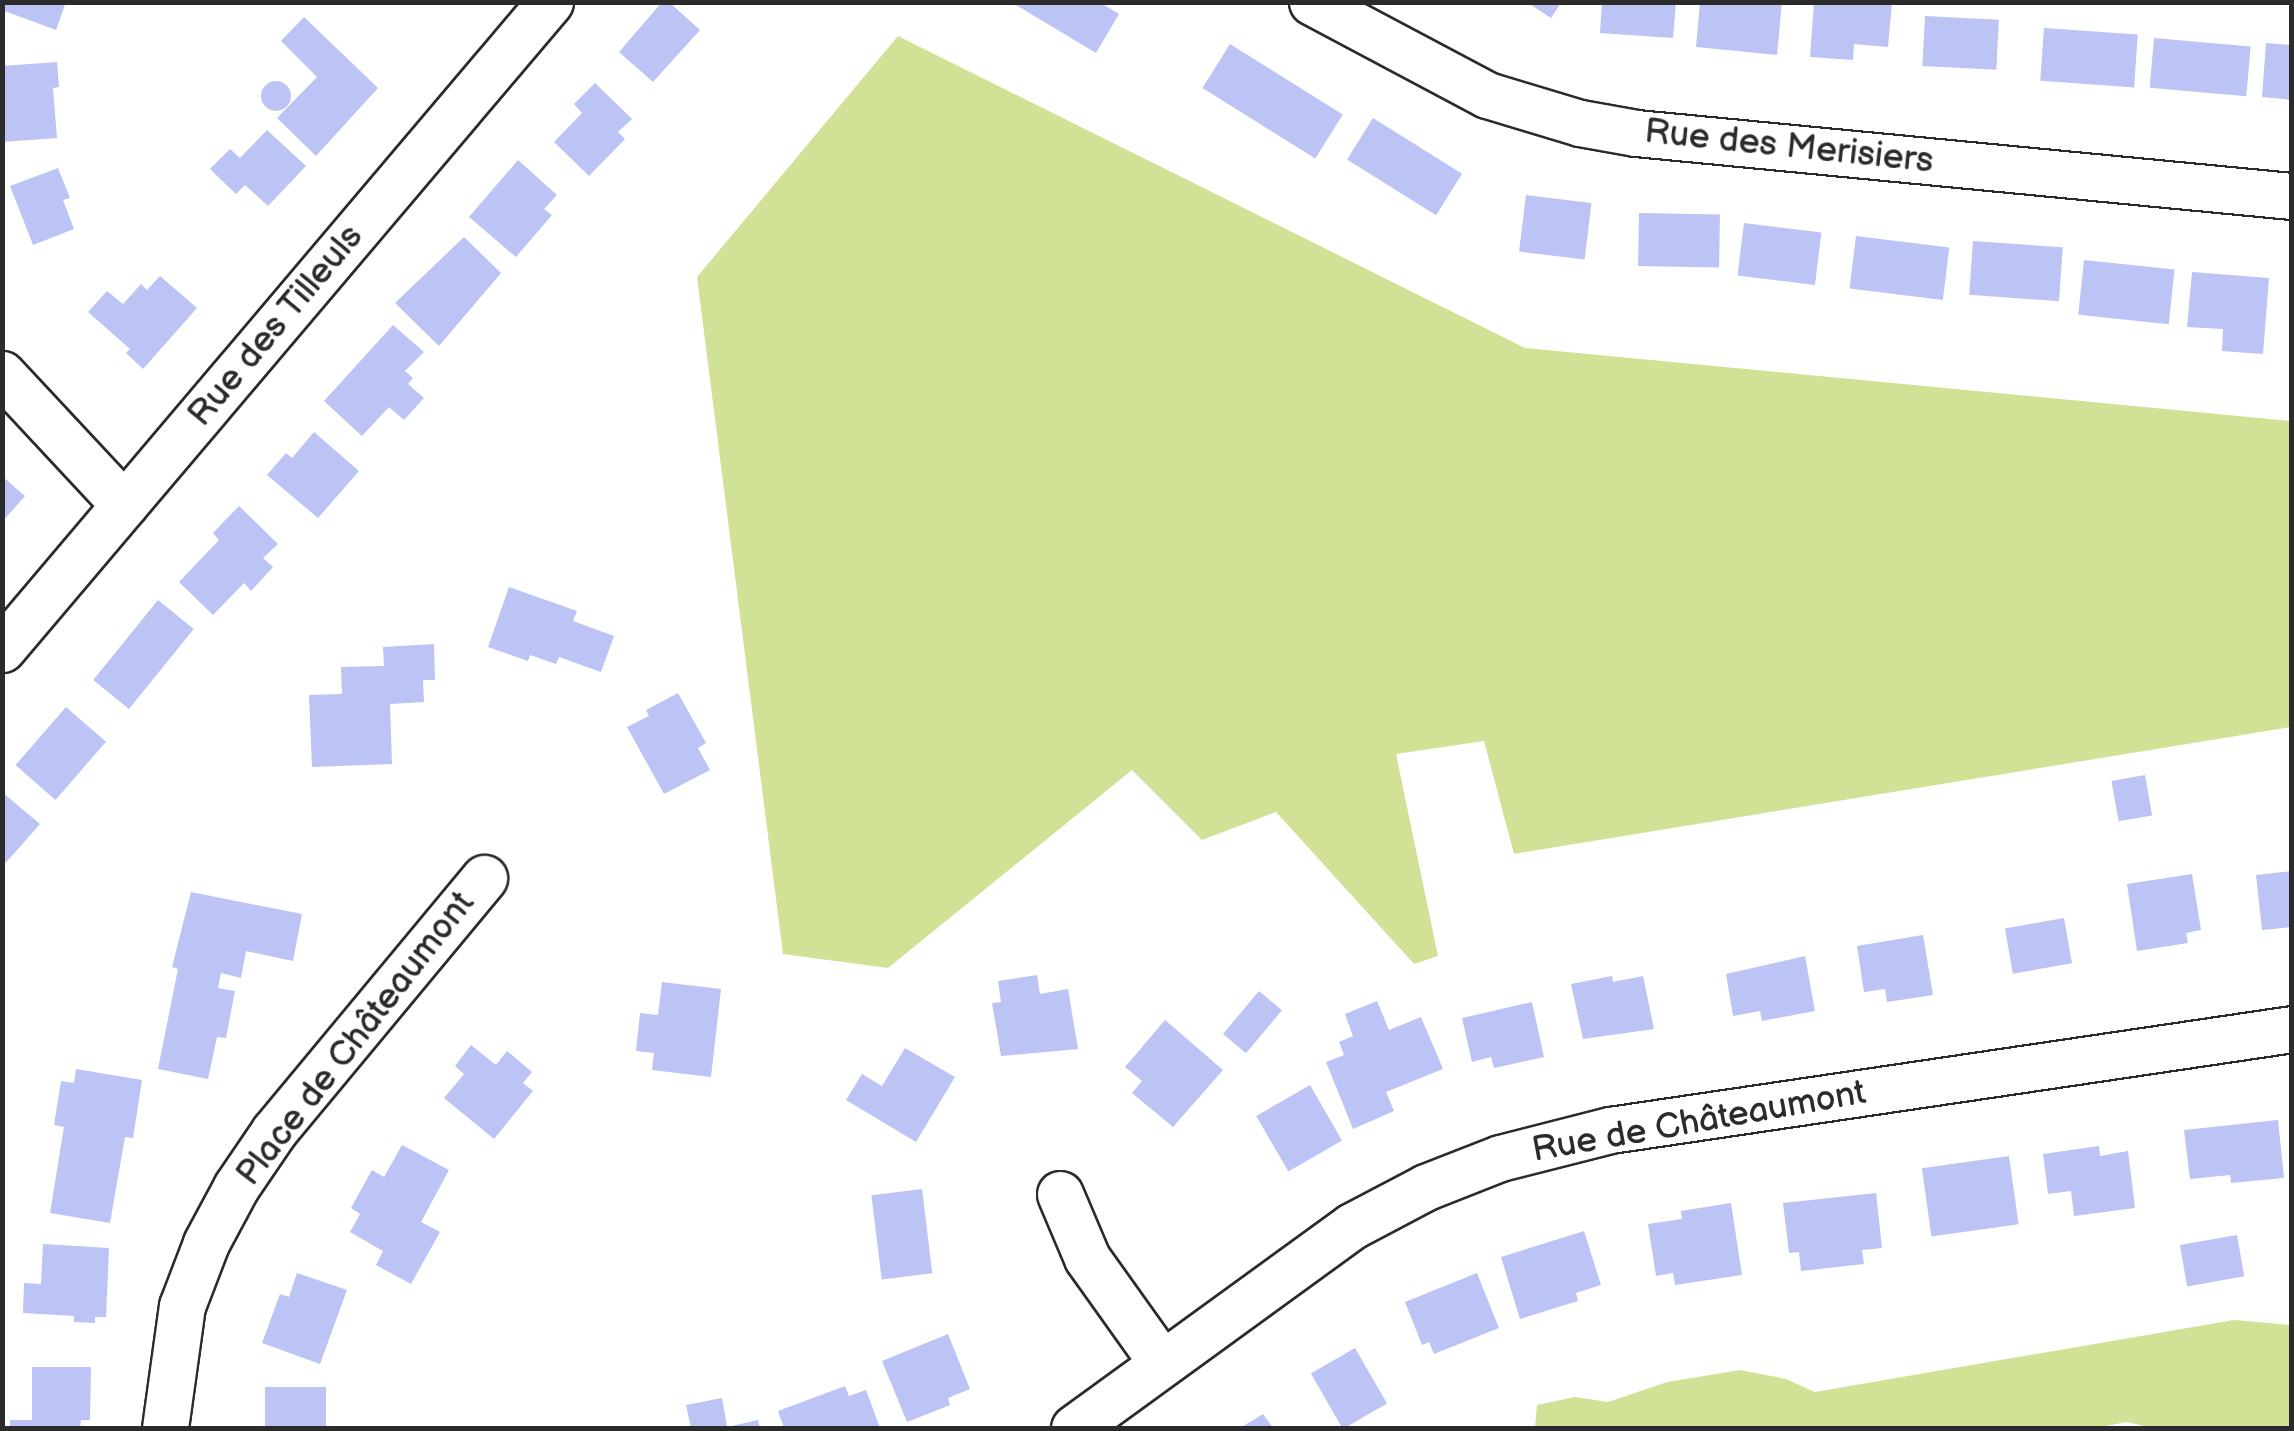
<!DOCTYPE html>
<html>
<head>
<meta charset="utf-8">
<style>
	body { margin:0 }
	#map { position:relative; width:2294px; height:1431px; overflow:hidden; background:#fff; font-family:"Balsamiq Sans",sans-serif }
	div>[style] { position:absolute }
	.green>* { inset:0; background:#d1e296 }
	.building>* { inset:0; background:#bbc4f5; transform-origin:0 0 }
	.round { border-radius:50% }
	.roads { filter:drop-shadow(2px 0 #2b2b2b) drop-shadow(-2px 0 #2b2b2b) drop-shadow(0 2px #2b2b2b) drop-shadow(0 -2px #2b2b2b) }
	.minor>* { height:45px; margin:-22.5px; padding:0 22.5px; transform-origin:22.5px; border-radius:22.5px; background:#fff }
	span { translate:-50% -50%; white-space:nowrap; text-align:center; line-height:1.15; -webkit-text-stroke:8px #fff; paint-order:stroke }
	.street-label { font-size:35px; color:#2b2b2b }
	.frame { position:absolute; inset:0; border:5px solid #2b2b2b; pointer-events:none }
</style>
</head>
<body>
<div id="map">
	<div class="green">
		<div style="clip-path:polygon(898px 36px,1525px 348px,2291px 421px,2291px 727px,1514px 854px,1484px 741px,1396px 754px,1438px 956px,1414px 964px,1276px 812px,1202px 840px,1132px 770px,888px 968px,783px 954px,697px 277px)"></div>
		<div style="clip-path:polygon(2234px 1320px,2291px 1325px,2291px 1428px,2153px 1428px,2127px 1422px,2095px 1428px,1535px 1428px,1537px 1405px,1575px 1397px,1608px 1402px,1667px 1382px,1740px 1370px,1786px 1379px,1815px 1392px)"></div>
	</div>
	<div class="building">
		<div style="clip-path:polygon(2px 2px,66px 2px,56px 30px,2px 10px)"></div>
		<div style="clip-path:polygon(662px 2px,669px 2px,700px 30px,653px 82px,619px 52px)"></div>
		<div style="clip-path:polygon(1011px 2px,1099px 2px,1119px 14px,1096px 53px)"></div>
		<div style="clip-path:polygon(1602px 2px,1676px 2px,1673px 38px,1600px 33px)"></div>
		<div style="clip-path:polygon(1700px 2px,1782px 2px,1777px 55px,1696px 47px)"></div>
		<div style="clip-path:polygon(1814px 2px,1892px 2px,1888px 47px,1854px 44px,1853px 60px,1810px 57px)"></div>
		<div style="clip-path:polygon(1528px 3px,1561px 3px,1551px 18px)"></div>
		<div style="left:1925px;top:16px;width:74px;height:50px;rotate:3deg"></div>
		<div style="clip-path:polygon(304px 17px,378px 88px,316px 156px,277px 118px,317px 77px,281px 41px)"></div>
		<div style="left:2044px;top:28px;width:94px;height:53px;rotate:4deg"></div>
		<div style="left:2154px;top:38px;width:97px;height:50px;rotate:5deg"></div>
		<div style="clip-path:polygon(2266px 43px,2292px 45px,2292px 100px,2262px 97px)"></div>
		<div style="left:1230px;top:44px;width:133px;height:52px;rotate:32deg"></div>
		<div style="clip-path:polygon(57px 62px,59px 87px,53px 88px,57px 138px,2px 142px,2px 66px)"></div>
		<div class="round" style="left:261px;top:81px;width:30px;height:30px"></div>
		<div style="clip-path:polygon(595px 83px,632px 119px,618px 132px,625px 139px,589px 176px,554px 142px,582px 113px,574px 104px)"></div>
		<div style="left:1373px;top:118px;width:105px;height:49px;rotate:32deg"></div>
		<div style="clip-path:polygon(267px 130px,306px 166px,268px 206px,245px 185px,236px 194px,210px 169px,230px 149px,240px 158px)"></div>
		<div style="clip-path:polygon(518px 160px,557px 195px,544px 209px,552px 215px,516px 257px,469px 217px)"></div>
		<div style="clip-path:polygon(58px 168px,70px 198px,63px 200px,74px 229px,33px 245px,10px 186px)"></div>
		<div style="left:1526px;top:195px;width:66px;height:57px;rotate:7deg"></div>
		<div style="left:1639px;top:213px;width:81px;height:53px;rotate:1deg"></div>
		<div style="left:1744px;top:223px;width:78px;height:53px;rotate:7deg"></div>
		<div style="left:1856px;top:236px;width:94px;height:53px;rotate:7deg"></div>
		<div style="clip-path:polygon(464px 237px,501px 273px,439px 346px,395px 303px)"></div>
		<div style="left:1973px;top:241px;width:90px;height:54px;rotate:4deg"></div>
		<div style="left:2084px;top:260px;width:91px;height:55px;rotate:6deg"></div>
		<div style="clip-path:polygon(2192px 272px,2269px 278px,2263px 354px,2222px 351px,2223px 329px,2187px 327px)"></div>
		<div style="clip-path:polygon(160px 276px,197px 308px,143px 369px,126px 353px,130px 349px,88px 312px,107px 291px,123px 304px,141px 284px,147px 290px)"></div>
		<div style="clip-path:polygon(393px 325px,424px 352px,405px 371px,413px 378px,408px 384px,424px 398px,404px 420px,389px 407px,362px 436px,324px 401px)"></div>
		<div style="clip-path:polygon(314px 432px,359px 471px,318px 518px,267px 475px,286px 453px,292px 458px)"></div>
		<div style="clip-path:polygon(2px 476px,25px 496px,2px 522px)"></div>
		<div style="clip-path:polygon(239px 506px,278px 544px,263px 558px,273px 567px,251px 591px,244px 583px,213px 615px,179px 582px,219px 540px,213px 533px)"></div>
		<div style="clip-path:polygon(509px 587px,577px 611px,573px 621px,614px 636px,601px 672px,559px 657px,556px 664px,530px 655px,528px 661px,488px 647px)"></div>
		<div style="left:158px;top:600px;width:46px;height:103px;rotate:39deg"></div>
		<div style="clip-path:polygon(434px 644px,435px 680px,423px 680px,424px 702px,390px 704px,392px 764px,312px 767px,309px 695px,342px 694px,341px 667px,384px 666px,383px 647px)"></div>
		<div style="clip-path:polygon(678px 693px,706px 743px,698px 748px,710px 770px,664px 794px,627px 727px,649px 716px,646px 710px)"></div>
		<div style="left:66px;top:707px;width:53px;height:77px;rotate:41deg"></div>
		<div style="left:2145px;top:775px;width:41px;height:34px;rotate:80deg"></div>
		<div style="clip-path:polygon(2px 792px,40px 824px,2px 867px)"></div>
		<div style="clip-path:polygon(2292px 871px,2292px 927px,2262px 930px,2256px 875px)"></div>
		<div style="clip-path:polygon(2192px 874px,2201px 930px,2186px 933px,2188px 943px,2137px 951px,2127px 884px)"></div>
		<div style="clip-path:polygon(191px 892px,302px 914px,293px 961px,246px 951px,241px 978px,221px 973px,218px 988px,235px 991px,226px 1038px,217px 1037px,208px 1079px,158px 1069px,178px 969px,172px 967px)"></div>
		<div style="left:2064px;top:918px;width:46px;height:60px;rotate:80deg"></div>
		<div style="clip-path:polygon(1923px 935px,1933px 995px,1887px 1002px,1885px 989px,1864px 992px,1857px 946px)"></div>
		<div style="clip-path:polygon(1805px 956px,1815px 1011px,1762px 1021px,1760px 1011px,1733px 1016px,1726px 974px)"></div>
		<div style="clip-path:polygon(1037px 975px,1040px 994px,1068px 989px,1078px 1049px,1001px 1056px,992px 1003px,1001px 1002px,998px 981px)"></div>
		<div style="clip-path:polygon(1612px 976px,1613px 982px,1643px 976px,1654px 1029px,1583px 1039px,1571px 984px)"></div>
		<div style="clip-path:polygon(662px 982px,721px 989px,711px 1077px,652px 1070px,654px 1053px,636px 1051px,640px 1013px,658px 1015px)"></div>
		<div style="left:1259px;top:991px;width:30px;height:56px;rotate:40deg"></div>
		<div style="clip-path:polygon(1377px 1001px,1389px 1030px,1421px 1017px,1443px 1069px,1386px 1092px,1394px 1111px,1353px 1129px,1326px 1062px,1344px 1055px,1339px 1042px,1353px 1036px,1345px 1014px)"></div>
		<div style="clip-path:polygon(1532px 1002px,1544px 1057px,1494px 1068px,1491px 1057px,1472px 1062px,1462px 1018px)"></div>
		<div style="clip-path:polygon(1165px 1020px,1223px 1070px,1173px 1127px,1132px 1093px,1142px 1081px,1125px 1067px)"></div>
		<div style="clip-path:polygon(471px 1045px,496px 1065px,507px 1051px,532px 1072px,523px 1083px,533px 1091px,494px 1139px,444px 1098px,464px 1074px,455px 1066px)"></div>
		<div style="clip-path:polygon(905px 1048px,955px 1077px,916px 1142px,846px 1100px,862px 1074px,882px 1086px)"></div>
		<div style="clip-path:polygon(76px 1069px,142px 1080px,133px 1138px,125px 1137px,110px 1223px,50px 1213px,64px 1127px,54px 1125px,61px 1081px,74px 1083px)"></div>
		<div style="left:1310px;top:1085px;width:64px;height:62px;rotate:60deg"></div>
		<div style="clip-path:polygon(2278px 1120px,2284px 1178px,2231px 1183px,2230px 1175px,2190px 1179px,2184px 1130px)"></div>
		<div style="clip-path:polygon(402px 1145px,449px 1170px,421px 1222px,440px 1232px,411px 1284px,376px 1265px,383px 1251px,350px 1232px,360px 1214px,351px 1208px,372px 1170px,384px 1177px)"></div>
		<div style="clip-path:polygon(2099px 1146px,2100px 1156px,2128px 1151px,2135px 1208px,2074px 1216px,2071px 1191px,2048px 1194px,2043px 1154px)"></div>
		<div style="left:2009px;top:1156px;width:69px;height:88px;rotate:82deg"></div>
		<div style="left:922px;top:1189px;width:85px;height:51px;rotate:83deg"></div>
		<div style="clip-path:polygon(1876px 1193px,1882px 1248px,1862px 1250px,1864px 1264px,1801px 1271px,1799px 1252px,1789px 1253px,1783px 1203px)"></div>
		<div style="clip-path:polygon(1731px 1203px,1742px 1275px,1675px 1285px,1673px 1273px,1656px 1276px,1648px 1224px,1682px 1219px,1681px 1211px)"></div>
		<div style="clip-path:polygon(1584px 1231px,1601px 1285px,1576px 1293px,1578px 1301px,1520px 1319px,1501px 1257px)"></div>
		<div style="left:2237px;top:1235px;width:42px;height:58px;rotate:80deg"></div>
		<div style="clip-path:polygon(43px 1244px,109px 1248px,106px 1317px,95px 1317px,95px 1323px,74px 1322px,74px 1316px,23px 1313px,24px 1283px,41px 1284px)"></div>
		<div style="clip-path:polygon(297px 1273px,347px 1290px,320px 1364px,262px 1343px,280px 1294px,289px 1297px)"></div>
		<div style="clip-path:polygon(1477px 1273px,1499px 1328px,1434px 1354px,1429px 1342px,1422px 1345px,1405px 1302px)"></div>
		<div style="clip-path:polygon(948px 1334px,970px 1389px,948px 1398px,950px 1405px,907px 1422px,882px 1361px)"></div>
		<div style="left:1355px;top:1348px;width:64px;height:51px;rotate:60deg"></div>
		<div style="clip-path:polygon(32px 1367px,91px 1367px,90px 1420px,81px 1420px,80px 1428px,10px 1428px,10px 1420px,32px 1420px)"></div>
		<div style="clip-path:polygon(845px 1386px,849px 1396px,866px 1390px,880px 1428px,784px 1428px,778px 1411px)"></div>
		<div style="left:265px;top:1387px;width:61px;height:40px"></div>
		<div style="clip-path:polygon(722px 1398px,727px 1427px,758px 1420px,760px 1428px,691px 1428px,686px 1405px)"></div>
		<div style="clip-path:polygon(1263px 1414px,1273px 1428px,1240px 1428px)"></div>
	</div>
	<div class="roads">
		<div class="minor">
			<div style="left:1312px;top:2px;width:198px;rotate:28deg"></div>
			<div style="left:1487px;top:95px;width:97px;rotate:16.8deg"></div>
			<div style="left:1580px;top:123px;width:57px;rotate:10.1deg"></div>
			<div style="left:1636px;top:133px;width:659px;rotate:5.49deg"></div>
			<div style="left:2px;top:374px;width:179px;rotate:47deg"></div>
			<div style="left:2px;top:649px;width:848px;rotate:-49.74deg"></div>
			<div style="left:1060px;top:1194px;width:69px;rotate:67.1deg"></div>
			<div style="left:1087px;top:1258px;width:129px;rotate:54.5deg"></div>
			<div style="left:165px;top:1428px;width:123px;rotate:-82.1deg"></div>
			<div style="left:182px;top:1306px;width:67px;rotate:-69.1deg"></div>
			<div style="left:206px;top:1243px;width:64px;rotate:-61.8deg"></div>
			<div style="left:236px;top:1187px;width:68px;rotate:-55.8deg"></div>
			<div style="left:274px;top:1131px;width:329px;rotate:-50.3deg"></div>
			<div style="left:1074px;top:1428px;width:344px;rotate:-36deg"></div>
			<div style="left:1352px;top:1226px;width:84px;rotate:-27.8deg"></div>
			<div style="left:1426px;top:1187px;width:79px;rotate:-21.4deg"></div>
			<div style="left:1500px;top:1158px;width:114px;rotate:-14.3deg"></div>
			<div style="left:1610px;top:1130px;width:689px;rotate:-8.42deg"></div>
		</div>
	</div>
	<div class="street-label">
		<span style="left:1789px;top:147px;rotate:6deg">Rue des Merisiers</span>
		<span style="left:276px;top:326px;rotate:-50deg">Rue des Tilleuls</span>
		<span style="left:356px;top:1039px;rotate:-52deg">Place de Châteaumont</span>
		<span style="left:1699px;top:1122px;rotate:-10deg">Rue de Châteaumont</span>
	</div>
	<div class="frame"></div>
</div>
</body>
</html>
